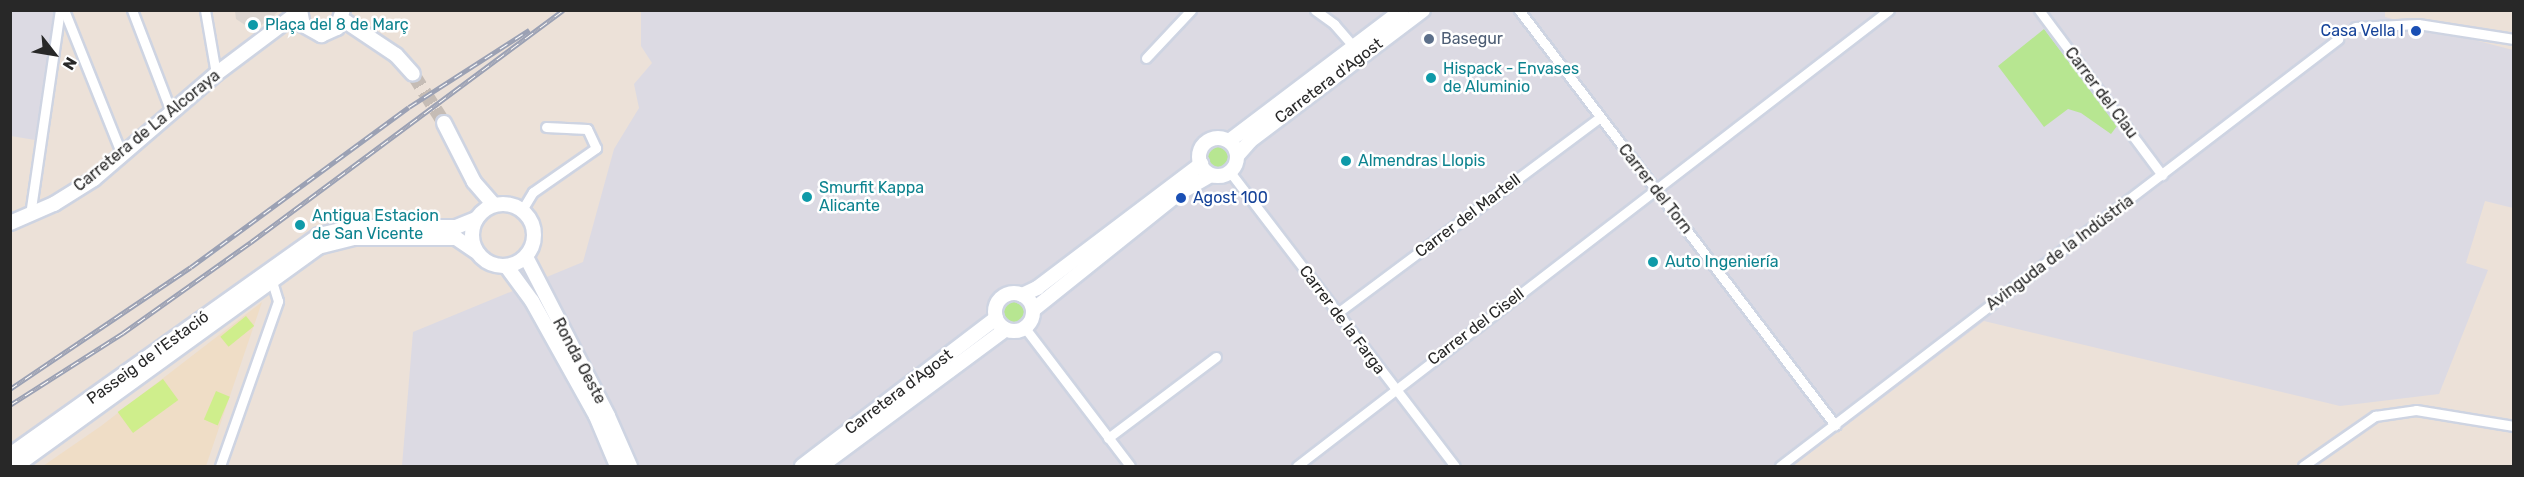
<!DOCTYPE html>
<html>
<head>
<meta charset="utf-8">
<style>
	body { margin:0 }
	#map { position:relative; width:2524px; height:477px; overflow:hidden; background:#ece1d8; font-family:Rubik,sans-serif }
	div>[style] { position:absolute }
	.industrial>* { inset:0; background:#dcdae3 }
	.education>* { inset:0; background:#efddc6 }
	.green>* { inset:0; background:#b7e691 }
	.round { border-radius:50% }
	.pitch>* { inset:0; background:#cfee8c; transform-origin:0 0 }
	.plaza>* { inset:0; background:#dcd5d0 }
	.secondary-tunnel>* { height:14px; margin-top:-7px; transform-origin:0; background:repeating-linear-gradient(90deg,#c5bcb5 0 14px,transparent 0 21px) }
	.roads { filter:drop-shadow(2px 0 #ced4e2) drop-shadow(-2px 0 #ced4e2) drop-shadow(0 2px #ced4e2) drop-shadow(0 -2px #ced4e2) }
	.street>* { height:9px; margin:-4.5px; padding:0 4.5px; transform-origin:4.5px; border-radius:4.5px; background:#fff }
	.secondary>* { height:14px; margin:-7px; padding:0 7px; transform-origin:7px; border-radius:7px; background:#fff }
	.secondary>.ring { margin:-7px; padding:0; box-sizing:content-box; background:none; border:14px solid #fff; border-radius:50% }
	.rail>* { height:5px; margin-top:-2.5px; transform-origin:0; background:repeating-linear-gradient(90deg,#fff 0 9px,#9ba1b4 0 18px); box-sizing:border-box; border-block:2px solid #9ba1b4 }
	.dots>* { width:16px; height:16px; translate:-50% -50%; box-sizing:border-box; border:3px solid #fff; border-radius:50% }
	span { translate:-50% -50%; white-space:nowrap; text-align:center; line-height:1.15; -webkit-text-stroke:5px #fff; paint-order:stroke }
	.culture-label { font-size:16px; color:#0d838f }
	.left { translate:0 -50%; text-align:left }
	.transit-label { font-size:16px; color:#164399 }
	.right { translate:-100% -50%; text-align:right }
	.service-label { font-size:16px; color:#4e5e75 }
	.street-label { font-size:16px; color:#282828 }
	.frame { position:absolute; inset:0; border:12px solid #282828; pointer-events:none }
	.north { position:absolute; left:24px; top:24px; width:60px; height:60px; -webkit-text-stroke:4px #fff; paint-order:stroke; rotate:121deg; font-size:16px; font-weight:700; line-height:24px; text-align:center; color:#282828 }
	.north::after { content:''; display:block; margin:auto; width:21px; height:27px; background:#282828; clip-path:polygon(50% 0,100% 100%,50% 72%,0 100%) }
</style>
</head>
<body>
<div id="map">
	<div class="industrial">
		<div style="clip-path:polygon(11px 10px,55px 11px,35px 140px,11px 136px)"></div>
		<div style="clip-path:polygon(2385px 10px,2385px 17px,2513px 50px,2513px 208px,2485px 201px,2466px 263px,2488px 270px,2439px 394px,2340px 406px,1984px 321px,1793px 466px,402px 466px,413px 332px,583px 262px,614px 149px,639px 108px,634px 84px,652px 63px,641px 46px,641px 11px)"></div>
	</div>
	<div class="education">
		<div style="clip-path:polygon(262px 302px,206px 466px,43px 466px,101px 426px)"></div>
	</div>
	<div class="green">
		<div style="clip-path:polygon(2044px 29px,2117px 126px,2111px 134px,2081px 113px,2068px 109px,2044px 127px,1998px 66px)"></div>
		<div class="round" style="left:1207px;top:145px;width:24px;height:24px"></div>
		<div class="round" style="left:1002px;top:300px;width:24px;height:24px"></div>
	</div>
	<div class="pitch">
		<div style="left:246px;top:316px;width:13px;height:33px;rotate:51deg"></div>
		<div style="left:163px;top:379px;width:26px;height:56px;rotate:54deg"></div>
		<div style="left:216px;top:391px;width:15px;height:31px;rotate:23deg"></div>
	</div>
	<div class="plaza">
		<div style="clip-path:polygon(235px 11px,235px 10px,279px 11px,254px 31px,236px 19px)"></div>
	</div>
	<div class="secondary-tunnel">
		<div style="left:413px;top:74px;width:58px;rotate:57.7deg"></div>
	</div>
	<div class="roads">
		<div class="street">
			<div style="left:64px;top:10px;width:156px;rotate:68.2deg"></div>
			<div style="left:132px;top:10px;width:111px;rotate:69deg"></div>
			<div style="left:205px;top:10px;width:65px;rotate:80.2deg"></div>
			<div style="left:1315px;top:10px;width:24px;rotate:36deg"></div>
			<div style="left:1334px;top:24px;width:30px;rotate:49deg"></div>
			<div style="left:1519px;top:10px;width:522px;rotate:52.71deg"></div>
			<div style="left:2039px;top:10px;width:206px;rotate:53.3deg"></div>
			<div style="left:2355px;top:27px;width:63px;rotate:-2.7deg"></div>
			<div style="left:2418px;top:24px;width:97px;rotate:8.9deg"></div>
			<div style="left:1146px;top:58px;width:66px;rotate:-46.8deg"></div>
			<div style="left:1230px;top:172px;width:370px;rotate:52.6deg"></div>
			<div style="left:522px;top:210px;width:21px;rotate:-59deg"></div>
			<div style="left:533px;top:192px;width:77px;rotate:-34.9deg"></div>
			<div style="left:596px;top:148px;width:21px;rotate:-115deg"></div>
			<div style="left:587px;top:129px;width:41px;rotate:-177.2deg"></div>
			<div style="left:30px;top:215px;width:207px;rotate:-81.7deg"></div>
			<div style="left:1336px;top:314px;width:329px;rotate:-36.7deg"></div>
			<div style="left:1025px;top:328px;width:173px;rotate:52.7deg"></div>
			<div style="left:1108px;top:438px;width:135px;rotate:-36.9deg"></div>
			<div style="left:220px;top:466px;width:175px;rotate:-70.6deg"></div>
			<div style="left:278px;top:301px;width:21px;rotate:-107deg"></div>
			<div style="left:1297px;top:466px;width:747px;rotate:-37.61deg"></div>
			<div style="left:1780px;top:466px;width:703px;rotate:-37.42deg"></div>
			<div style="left:2303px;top:466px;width:88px;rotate:-34.8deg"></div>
			<div style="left:2375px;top:416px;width:41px;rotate:-8.3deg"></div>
			<div style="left:2416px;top:410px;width:99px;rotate:9.3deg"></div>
		</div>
		<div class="secondary">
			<div style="left:300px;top:10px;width:15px;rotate:79deg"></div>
			<div style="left:303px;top:25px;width:21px;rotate:29deg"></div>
			<div style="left:321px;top:35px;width:17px;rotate:-24deg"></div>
			<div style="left:337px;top:28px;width:19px;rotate:-72deg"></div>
			<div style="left:342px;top:19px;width:65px;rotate:33.7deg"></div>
			<div style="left:396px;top:55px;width:25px;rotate:48deg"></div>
			<div style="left:444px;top:123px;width:66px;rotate:63deg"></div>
			<div style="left:474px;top:182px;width:30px;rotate:49deg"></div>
			<div class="ring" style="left:1199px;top:138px;width:24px;height:24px"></div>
			<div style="left:1229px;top:141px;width:217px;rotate:-37.1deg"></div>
			<div style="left:1238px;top:155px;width:18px;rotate:-49deg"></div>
			<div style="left:1250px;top:141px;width:217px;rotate:-37.1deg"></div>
			<div class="ring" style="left:472px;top:204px;width:48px;height:48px"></div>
			<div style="left:10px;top:223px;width:48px;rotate:-23.4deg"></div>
			<div style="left:54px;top:204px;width:47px;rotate:-32deg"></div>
			<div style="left:94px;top:179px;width:161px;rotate:-40.7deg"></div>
			<div style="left:216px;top:74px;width:105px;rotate:-36.9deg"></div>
			<div style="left:526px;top:257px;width:179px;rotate:62.7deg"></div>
			<div style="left:608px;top:416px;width:55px;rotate:66.3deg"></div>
			<div style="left:507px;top:267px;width:42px;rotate:53.7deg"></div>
			<div style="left:532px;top:301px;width:132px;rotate:60.9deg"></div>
			<div style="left:596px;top:416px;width:54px;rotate:67.2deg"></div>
			<div class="ring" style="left:995px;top:293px;width:24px;height:24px"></div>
			<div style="left:1022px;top:295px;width:17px;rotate:-25deg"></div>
			<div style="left:1037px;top:288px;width:206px;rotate:-37.1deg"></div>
			<div style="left:1033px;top:310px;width:186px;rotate:-38.7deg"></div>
			<div style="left:1178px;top:194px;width:38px;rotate:-30deg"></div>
			<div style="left:10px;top:455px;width:379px;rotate:-35.4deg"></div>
			<div style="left:319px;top:235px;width:37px;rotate:-13deg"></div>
			<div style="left:355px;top:227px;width:101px"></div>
			<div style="left:456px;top:227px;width:22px;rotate:-22deg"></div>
			<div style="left:16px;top:466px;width:373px;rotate:-35.9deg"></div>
			<div style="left:318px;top:247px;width:37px;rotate:-14deg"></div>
			<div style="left:354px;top:238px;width:102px"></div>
			<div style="left:456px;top:238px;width:23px;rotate:34deg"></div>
			<div style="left:802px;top:466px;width:244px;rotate:-37.3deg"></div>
			<div style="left:821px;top:466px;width:230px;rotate:-36.5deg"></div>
		</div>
	</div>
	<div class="rail">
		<div style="left:10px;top:389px;width:218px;rotate:-34deg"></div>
		<div style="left:191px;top:267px;width:270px;rotate:-36.3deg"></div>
		<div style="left:409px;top:107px;width:143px;rotate:-32.7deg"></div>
		<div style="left:10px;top:405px;width:134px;rotate:-32.5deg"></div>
		<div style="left:123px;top:333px;width:157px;rotate:-35.4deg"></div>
		<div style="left:251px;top:242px;width:389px;rotate:-36.6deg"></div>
	</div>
	<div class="dots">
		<div style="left:253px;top:25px;background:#0f9aa8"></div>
		<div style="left:2416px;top:31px;background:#1a4fb4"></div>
		<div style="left:1429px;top:39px;background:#5c6f8a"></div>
		<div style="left:1431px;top:78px;background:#0f9aa8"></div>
		<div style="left:1346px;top:161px;background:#0f9aa8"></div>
		<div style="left:807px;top:197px;background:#0f9aa8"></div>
		<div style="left:1181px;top:198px;background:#1a4fb4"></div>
		<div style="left:300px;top:225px;background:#0f9aa8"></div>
		<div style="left:1653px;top:262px;background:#0f9aa8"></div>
	</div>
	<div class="culture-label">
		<span class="left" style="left:265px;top:25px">Plaça del 8 de Març</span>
		<span class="left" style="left:1443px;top:78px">Hispack - Envases<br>de Aluminio</span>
		<span class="left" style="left:1358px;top:161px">Almendras Llopis</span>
		<span class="left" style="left:819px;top:197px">Smurfit Kappa<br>Alicante</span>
		<span class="left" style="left:312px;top:225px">Antigua Estacion<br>de San Vicente</span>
		<span class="left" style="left:1665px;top:262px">Auto Ingeniería</span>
	</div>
	<div class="transit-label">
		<span class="right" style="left:2404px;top:31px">Casa Vella I</span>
		<span class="left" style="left:1193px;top:198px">Agost 100</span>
	</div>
	<div class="service-label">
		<span class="left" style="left:1441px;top:39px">Basegur</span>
	</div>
	<div class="street-label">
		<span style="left:1329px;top:81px;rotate:-37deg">Carretera d'Agost</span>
		<span style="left:2101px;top:93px;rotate:53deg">Carrer del Clau</span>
		<span style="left:147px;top:131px;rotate:-39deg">Carretera de La Alcoraya</span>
		<span style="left:1655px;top:189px;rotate:52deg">Carrer del Torn</span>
		<span style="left:1468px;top:216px;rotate:-37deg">Carrer del Martell</span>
		<span style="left:2060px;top:253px;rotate:-37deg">Avinguda de la Indústria</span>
		<span style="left:1342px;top:320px;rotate:53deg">Carrer de la Farga</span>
		<span style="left:1476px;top:327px;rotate:-37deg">Carrer del Cisell</span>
		<span style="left:148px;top:358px;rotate:-36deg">Passeig de l'Estació</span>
		<span style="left:579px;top:361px;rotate:62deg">Ronda Oeste</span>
		<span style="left:899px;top:392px;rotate:-37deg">Carretera d'Agost</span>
	</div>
	<div class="frame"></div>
	<div class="north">N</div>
</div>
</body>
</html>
